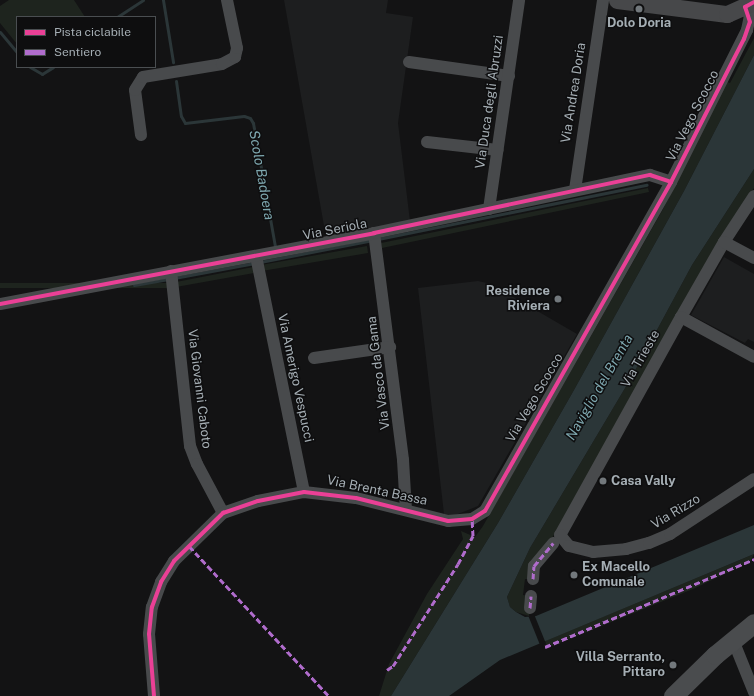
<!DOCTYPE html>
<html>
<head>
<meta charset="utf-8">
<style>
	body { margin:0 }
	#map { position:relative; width:754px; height:696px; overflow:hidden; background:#131314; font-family:"Public Sans",sans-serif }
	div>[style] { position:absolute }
	.built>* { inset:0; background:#1d1e1f }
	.green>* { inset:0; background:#1e241e; transform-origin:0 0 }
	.water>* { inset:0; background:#2b3638 }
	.pier>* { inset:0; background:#131314; transform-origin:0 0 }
	.stream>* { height:3px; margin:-1.5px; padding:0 1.5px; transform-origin:1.5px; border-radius:1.5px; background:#2b3638 }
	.street>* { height:12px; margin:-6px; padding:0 6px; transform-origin:6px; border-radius:6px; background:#484a4c }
	.secondary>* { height:17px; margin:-8.5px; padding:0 8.5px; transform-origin:8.5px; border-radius:8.5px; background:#47484a }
	.primary>* { height:19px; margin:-9.5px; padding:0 9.5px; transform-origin:9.5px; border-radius:9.5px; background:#4a4c4e }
	.quiet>* { height:3px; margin-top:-1.5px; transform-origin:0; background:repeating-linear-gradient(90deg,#b06ccc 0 6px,transparent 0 9px) }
	.cycleway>* { height:4px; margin:-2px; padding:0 2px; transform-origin:2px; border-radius:2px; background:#ea4096 }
	.dots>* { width:11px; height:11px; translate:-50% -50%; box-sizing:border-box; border:2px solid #0e0e0f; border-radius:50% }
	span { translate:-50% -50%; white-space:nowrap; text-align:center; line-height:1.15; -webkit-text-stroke:3px #0e0e0f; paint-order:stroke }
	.poi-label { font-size:13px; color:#a5aeb4; font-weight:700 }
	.right { translate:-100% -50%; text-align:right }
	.left { translate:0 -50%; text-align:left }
	.street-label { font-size:13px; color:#a5aeb4 }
	.water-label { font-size:14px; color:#7da6ae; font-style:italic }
	.legend { position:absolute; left:16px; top:16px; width:140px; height:52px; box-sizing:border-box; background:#0e0e0f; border:1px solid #4a4e51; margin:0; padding:5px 7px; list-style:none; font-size:12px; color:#a5aeb4 }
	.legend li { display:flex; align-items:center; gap:8px; height:20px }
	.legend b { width:20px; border:1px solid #4a4e51 }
</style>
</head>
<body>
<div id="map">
	<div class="built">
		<div style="clip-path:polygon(284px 0,388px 0,386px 13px,413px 17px,398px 123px,410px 221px,326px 237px)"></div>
		<div style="clip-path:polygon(724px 257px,754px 274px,754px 342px,748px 339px,745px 343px,691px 315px)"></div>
		<div style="clip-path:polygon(478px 281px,491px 284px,577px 334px,478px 506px,453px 516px,444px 514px,418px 288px)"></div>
	</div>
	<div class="green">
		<div style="clip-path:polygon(9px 0,74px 0,85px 17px,17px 17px,17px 44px,0 23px,0 6px)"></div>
		<div style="clip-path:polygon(754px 38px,754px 55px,684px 191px,574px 390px,498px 523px,391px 696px,379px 696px,389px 664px,427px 594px,463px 539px,461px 531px,475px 537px,483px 526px,662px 211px,727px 82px,730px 83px)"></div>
		<div style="clip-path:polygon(754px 169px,754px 188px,729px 224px,529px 579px,525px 579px,523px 595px,529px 596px,529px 616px,516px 612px,510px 607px,507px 597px,530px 548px,631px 378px,692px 265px)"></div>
		<div style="clip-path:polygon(648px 188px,649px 192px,382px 248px,381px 243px)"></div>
		<div style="clip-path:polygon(367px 246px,368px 253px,262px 271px,261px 265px)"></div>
		<div style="clip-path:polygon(253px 267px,254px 273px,176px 287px,176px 282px)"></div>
		<div style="left:169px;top:283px;width:5px;height:172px;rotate:90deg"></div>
		<div style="clip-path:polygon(754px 554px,750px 562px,693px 589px,547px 648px,545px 641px)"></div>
	</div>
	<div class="water">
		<div style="clip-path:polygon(754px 55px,754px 169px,692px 265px,631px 378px,530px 548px,507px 597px,510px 607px,516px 612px,525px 617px,536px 616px,754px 525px,754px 554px,500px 660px,449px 696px,391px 696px,498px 523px,574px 390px,684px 191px)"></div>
	</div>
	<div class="pier">
		<div style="left:534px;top:614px;width:31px;height:6px;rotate:68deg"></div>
	</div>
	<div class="stream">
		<div style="left:163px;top:0;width:63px;rotate:80.8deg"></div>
		<div style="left:117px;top:17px;width:31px;rotate:-33deg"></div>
		<div style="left:0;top:32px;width:26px;rotate:50deg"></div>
		<div style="left:30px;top:67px;width:14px;rotate:30deg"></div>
		<div style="left:42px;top:74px;width:13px;rotate:-32deg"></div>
		<div style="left:176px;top:81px;width:35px;rotate:82deg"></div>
		<div style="left:181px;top:116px;width:8px;rotate:60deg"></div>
		<div style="left:185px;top:123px;width:59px;rotate:-6.8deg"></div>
		<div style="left:244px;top:116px;width:6px;rotate:18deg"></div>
		<div style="left:250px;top:118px;width:6px;rotate:59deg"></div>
		<div style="left:253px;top:123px;width:125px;rotate:79.9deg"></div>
		<div style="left:378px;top:239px;width:274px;rotate:-11.4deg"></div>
		<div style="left:260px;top:262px;width:115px;rotate:-11deg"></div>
		<div style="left:174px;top:278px;width:82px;rotate:-10.5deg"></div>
		<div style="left:134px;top:285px;width:35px;rotate:-10deg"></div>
	</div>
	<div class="street">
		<div style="left:409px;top:62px;width:101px;rotate:8deg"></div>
		<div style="left:141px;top:135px;width:45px;rotate:-97.6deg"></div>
		<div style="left:135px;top:90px;width:15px;rotate:-58deg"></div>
		<div style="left:143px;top:77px;width:80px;rotate:-9.3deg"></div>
		<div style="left:222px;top:64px;width:15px;rotate:-28deg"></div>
		<div style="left:235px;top:57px;width:9px;rotate:-77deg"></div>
		<div style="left:237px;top:48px;width:49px;rotate:-101.8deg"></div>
		<div style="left:427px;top:142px;width:71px;rotate:6.4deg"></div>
		<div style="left:575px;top:190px;width:192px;rotate:-81.6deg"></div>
		<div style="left:754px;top:196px;width:55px;rotate:123.1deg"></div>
		<div style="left:724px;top:242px;width:86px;rotate:119.8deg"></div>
		<div style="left:681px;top:317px;width:249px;rotate:119deg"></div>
		<div style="left:560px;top:535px;width:14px;rotate:51deg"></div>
		<div style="left:569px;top:546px;width:25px;rotate:14deg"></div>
		<div style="left:593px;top:552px;width:33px;rotate:-5deg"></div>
		<div style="left:626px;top:549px;width:24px;rotate:-15deg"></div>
		<div style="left:649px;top:543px;width:23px;rotate:-23deg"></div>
		<div style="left:670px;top:534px;width:100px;rotate:-33.2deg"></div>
		<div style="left:489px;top:209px;width:211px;rotate:-81.8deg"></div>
		<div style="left:374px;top:233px;width:229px;rotate:82.7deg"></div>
		<div style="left:403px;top:460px;width:50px;rotate:86.6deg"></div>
		<div style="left:724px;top:242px;width:34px;rotate:28deg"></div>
		<div style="left:256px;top:256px;width:241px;rotate:78.5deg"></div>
		<div style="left:171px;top:271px;width:176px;rotate:83.8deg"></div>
		<div style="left:190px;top:446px;width:19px;rotate:69deg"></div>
		<div style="left:197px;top:464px;width:55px;rotate:62deg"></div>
		<div style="left:0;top:304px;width:381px;rotate:-10.7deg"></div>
		<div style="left:374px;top:233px;width:282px;rotate:-11.9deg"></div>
		<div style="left:650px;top:175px;width:22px;rotate:18deg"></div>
		<div style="left:681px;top:317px;width:83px;rotate:28.7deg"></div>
		<div style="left:314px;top:358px;width:77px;rotate:-8.2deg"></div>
		<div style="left:533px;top:579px;width:13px;rotate:-86deg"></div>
		<div style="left:534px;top:566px;width:30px;rotate:-50deg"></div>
		<div style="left:530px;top:608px;width:12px;rotate:-85deg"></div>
		<div style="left:733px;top:640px;width:56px;rotate:68deg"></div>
		<div style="left:154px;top:696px;width:62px;rotate:-94.6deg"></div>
		<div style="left:149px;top:634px;width:27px;rotate:-84deg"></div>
		<div style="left:152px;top:607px;width:27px;rotate:-70deg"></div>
		<div style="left:161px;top:582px;width:25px;rotate:-58deg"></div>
		<div style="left:174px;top:561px;width:69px;rotate:-44.4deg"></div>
		<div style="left:223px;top:513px;width:37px;rotate:-19deg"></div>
		<div style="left:258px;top:501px;width:47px;rotate:-11.1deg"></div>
		<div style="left:304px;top:492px;width:52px;rotate:6.6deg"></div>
		<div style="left:356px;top:498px;width:95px;rotate:14deg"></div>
		<div style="left:448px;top:521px;width:24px;rotate:-5deg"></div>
		<div style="left:472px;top:519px;width:15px;rotate:-32deg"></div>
		<div style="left:485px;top:511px;width:378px;rotate:-60.5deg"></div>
		<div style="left:671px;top:182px;width:170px;rotate:-63.4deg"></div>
		<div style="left:747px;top:30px;width:14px;rotate:-78deg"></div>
		<div style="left:750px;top:16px;width:10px;rotate:-119deg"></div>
	</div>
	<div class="secondary">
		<div style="left:617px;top:0;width:111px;rotate:7.3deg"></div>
		<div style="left:727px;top:14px;width:30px;rotate:-24deg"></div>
	</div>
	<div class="primary">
		<div style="left:673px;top:696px;width:59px;rotate:-44.3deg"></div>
		<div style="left:715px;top:655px;width:50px;rotate:-39.4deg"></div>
	</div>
	<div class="quiet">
		<div style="left:189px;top:546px;width:205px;rotate:47deg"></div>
		<div style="left:533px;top:579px;width:13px;rotate:-86deg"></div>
		<div style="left:534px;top:566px;width:30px;rotate:-50deg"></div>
		<div style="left:530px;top:608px;width:12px;rotate:-85deg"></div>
		<div style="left:545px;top:647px;width:227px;rotate:-22.8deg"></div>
		<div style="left:387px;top:670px;width:7px;rotate:-34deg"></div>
		<div style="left:393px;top:666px;width:121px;rotate:-57.5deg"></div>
		<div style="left:458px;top:564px;width:32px;rotate:-62deg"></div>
		<div style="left:473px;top:536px;width:17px;rotate:-93deg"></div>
	</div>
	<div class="cycleway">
		<div style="left:0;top:304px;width:381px;rotate:-10.7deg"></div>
		<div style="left:374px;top:233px;width:282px;rotate:-11.9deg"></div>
		<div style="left:650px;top:175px;width:22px;rotate:18deg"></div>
		<div style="left:154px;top:696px;width:62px;rotate:-94.6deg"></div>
		<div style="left:149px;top:634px;width:27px;rotate:-84deg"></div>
		<div style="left:152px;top:607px;width:27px;rotate:-70deg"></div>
		<div style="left:161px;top:582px;width:25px;rotate:-58deg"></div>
		<div style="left:174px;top:561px;width:69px;rotate:-44.4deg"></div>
		<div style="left:223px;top:513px;width:37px;rotate:-19deg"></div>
		<div style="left:258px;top:501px;width:47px;rotate:-11.1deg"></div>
		<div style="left:304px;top:492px;width:52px;rotate:6.6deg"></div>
		<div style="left:356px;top:498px;width:95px;rotate:14deg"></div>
		<div style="left:448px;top:521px;width:24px;rotate:-5deg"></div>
		<div style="left:472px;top:519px;width:15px;rotate:-32deg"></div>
		<div style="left:485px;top:511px;width:378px;rotate:-60.5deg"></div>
		<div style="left:671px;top:182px;width:161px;rotate:-63deg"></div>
		<div style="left:744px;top:39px;width:18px;rotate:-71deg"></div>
		<div style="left:750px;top:22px;width:16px;rotate:-108deg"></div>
		<div style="left:745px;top:7px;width:10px;rotate:-29deg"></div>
	</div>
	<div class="dots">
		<div style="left:639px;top:9px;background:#72787c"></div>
		<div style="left:558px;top:299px;background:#72787c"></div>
		<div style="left:603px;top:481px;background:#72787c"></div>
		<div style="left:574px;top:575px;background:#72787c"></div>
		<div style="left:673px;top:665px;background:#72787c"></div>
	</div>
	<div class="poi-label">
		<span style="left:639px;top:23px">Dolo Doria</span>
		<span class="right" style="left:550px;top:299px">Residence<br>Riviera</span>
		<span class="left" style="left:611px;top:481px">Casa Vally</span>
		<span class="left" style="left:582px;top:575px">Ex Macello<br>Comunale</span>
		<span class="right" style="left:665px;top:665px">Villa Serranto,<br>Pittaro</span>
	</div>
	<div class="street-label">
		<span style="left:574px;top:93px;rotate:-81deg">Via Andrea Doria</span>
		<span style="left:490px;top:102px;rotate:-82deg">Via Duca degli Abruzzi</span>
		<span style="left:693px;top:116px;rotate:-63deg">Via Vego Scocco</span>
		<span style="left:335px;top:230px;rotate:-11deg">Via Seriola</span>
		<span style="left:641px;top:359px;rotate:-60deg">Via Trieste</span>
		<span style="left:379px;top:373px;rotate:-97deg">Via Vasco da Gama</span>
		<span style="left:295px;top:378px;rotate:78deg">Via Amerigo Vespucci</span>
		<span style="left:199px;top:389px;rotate:83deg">Via Giovanni Caboto</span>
		<span style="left:535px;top:398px;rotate:-60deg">Via Vego Scocco</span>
		<span style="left:377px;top:491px;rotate:12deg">Via Brenta Bassa</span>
		<span style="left:676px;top:512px;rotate:-31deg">Via Rizzo</span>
	</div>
	<div class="water-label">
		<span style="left:262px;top:175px;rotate:80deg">Scolo Badoera</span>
		<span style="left:599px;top:387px;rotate:-60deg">Naviglio del Brenta</span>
	</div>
	<ul class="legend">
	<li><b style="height:5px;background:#ea4096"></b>Pista ciclabile</li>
	<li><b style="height:5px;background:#b06ccc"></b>Sentiero</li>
	</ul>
</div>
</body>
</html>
